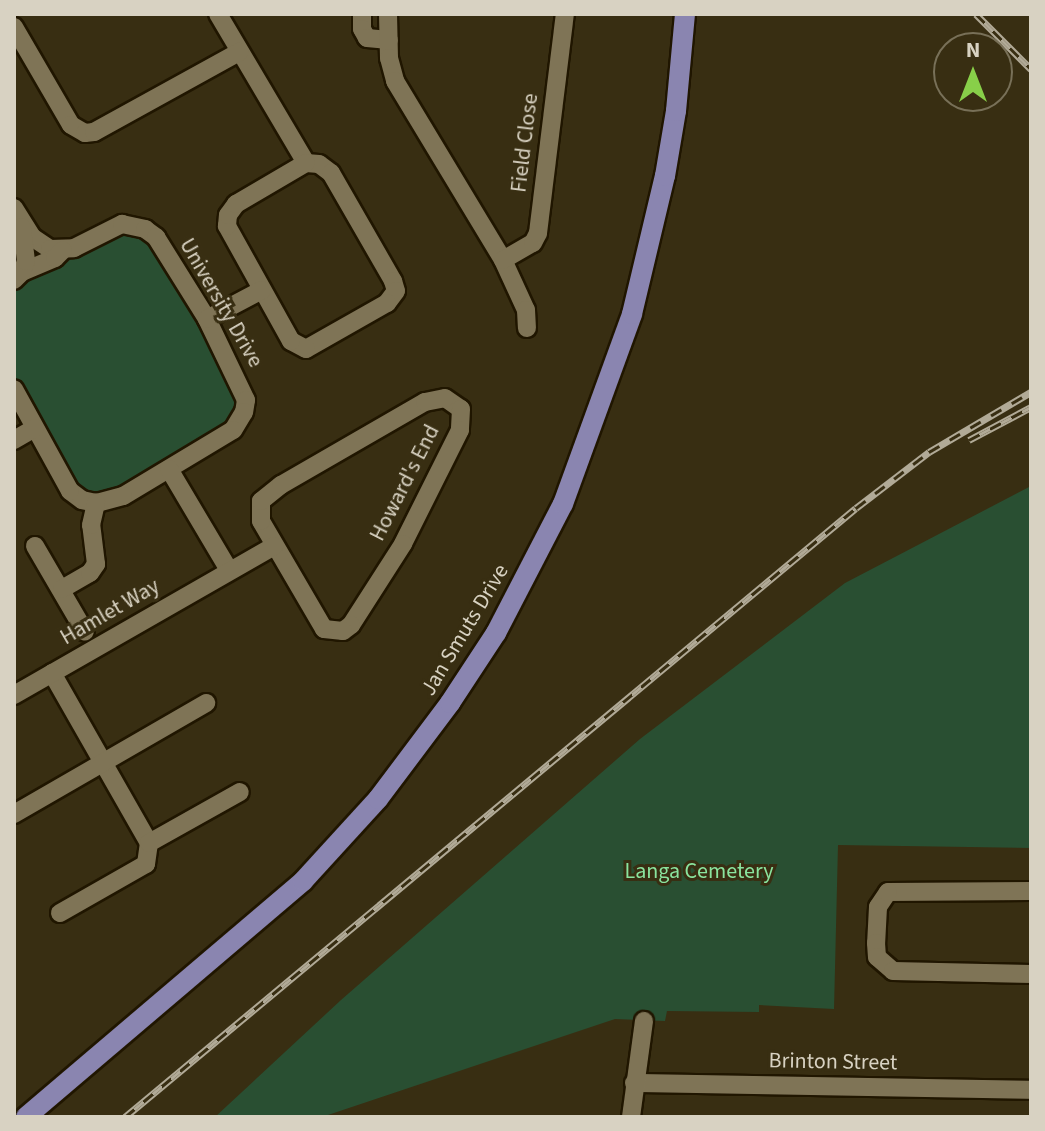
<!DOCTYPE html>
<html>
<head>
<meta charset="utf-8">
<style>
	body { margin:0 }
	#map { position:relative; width:1045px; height:1131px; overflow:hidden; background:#382e12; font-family:"Source Sans 3",sans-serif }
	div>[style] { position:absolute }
	.green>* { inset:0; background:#294f32 }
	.roads { filter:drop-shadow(2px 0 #201600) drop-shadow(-2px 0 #201600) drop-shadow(0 2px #201600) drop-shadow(0 -2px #201600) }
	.street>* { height:18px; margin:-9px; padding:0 9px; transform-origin:9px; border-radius:9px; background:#7f7456 }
	.primary>* { height:20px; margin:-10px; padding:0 10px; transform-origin:10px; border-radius:10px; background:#8a85b0 }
	.rail>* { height:7px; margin-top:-3.5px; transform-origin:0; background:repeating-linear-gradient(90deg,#382e12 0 12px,#b1aa97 0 24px); box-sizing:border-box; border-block:2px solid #b1aa97 }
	span { translate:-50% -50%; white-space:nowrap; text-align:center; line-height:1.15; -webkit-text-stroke:6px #382e12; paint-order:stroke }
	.street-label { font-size:22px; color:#d8d2c2 }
	.park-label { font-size:22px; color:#8ae49e }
	.frame { position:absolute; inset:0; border:16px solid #d8d2c2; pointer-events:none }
	.north { position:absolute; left:933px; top:32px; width:80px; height:80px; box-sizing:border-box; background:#382e12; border:2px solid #787058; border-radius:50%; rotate:0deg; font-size:22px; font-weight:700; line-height:32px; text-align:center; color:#d8d2c2 }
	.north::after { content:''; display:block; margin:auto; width:28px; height:36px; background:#88cf49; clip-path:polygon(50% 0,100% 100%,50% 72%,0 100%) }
</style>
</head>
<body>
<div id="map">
	<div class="green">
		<div style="clip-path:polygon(111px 229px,152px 238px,238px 388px,239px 400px,235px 419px,116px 491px,97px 495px,79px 488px,14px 376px,14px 285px)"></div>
		<div style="clip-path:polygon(1031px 486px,1031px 848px,838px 845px,834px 1009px,759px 1005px,759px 1012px,667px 1011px,665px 1021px,615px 1019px,322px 1117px,215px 1117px,341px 1000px,640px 739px,845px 583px)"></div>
	</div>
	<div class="roads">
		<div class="street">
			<div style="left:218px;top:14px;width:173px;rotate:59.4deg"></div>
			<div style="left:362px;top:14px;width:15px;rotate:90deg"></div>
			<div style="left:362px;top:29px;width:10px;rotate:61deg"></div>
			<div style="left:367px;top:38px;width:22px;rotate:5deg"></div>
			<div style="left:388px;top:14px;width:44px;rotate:88.7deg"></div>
			<div style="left:389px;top:58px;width:24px;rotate:75deg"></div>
			<div style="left:395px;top:81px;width:209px;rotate:58.9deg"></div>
			<div style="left:503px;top:260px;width:55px;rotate:65.3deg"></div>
			<div style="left:526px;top:310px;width:18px;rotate:87deg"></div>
			<div style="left:14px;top:27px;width:113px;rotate:59.8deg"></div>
			<div style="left:71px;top:125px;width:16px;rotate:30deg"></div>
			<div style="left:85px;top:133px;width:9px;rotate:-6deg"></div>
			<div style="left:94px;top:132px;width:166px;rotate:-28.9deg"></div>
			<div style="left:306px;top:163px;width:13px;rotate:4deg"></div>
			<div style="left:319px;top:164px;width:15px;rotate:37deg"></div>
			<div style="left:331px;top:173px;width:125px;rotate:60.1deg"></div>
			<div style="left:393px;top:281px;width:10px;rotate:73deg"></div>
			<div style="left:396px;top:291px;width:15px;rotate:127deg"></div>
			<div style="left:387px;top:303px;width:93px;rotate:150.4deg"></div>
			<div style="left:306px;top:349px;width:17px;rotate:-152deg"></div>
			<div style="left:291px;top:341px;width:132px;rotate:-119.1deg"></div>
			<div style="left:227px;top:226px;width:11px;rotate:-85deg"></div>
			<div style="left:228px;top:215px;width:14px;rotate:-54deg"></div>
			<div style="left:236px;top:204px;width:81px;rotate:-30.4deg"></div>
			<div style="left:14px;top:208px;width:34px;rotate:58deg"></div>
			<div style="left:32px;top:237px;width:22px;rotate:34deg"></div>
			<div style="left:50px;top:249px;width:24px;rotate:-2deg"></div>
			<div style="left:74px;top:248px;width:54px;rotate:-26.6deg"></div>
			<div style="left:122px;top:224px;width:24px;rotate:12deg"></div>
			<div style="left:145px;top:229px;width:14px;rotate:36deg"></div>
			<div style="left:156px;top:237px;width:97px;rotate:58.1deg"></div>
			<div style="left:207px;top:319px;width:90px;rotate:64.3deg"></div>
			<div style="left:246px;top:400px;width:12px;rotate:99deg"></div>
			<div style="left:244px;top:412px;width:21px;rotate:121deg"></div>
			<div style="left:233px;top:430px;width:128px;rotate:149deg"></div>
			<div style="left:123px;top:496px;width:28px;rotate:165deg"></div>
			<div style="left:96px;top:503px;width:14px;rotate:-168deg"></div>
			<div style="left:82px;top:500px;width:15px;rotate:-143deg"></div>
			<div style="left:70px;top:491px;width:116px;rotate:-118.8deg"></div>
			<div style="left:503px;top:260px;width:34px;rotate:-30deg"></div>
			<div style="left:533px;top:243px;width:11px;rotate:-63deg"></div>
			<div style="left:538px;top:233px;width:221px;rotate:-83deg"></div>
			<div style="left:22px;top:272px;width:36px;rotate:-23deg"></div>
			<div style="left:55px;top:258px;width:11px;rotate:-45deg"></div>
			<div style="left:14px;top:280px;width:11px;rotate:-45deg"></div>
			<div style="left:22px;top:272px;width:12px;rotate:-70deg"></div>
			<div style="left:26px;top:261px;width:34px;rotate:-97deg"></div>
			<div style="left:207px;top:319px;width:62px;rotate:-27.8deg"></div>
			<div style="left:445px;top:398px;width:19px;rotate:35deg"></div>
			<div style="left:461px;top:409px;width:21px;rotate:93deg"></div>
			<div style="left:460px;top:430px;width:127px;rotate:116.6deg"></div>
			<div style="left:403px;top:544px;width:96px;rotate:122.7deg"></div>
			<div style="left:351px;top:625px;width:10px;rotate:143deg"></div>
			<div style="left:343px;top:631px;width:19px;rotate:-174deg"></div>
			<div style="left:324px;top:629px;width:125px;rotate:-120.3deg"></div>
			<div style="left:261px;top:521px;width:20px;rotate:-90deg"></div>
			<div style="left:261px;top:501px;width:26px;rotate:-39deg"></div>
			<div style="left:281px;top:485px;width:166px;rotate:-30deg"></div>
			<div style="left:425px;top:402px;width:20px;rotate:-11deg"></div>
			<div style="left:14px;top:440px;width:24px;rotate:-30deg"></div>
			<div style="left:169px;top:469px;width:117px;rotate:59.3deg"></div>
			<div style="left:35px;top:546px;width:99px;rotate:59.8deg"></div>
			<div style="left:62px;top:589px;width:32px;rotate:-30deg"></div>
			<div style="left:90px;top:573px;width:11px;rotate:-56deg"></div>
			<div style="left:96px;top:564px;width:39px;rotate:-97deg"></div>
			<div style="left:91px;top:525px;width:23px;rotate:-77deg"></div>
			<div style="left:52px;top:673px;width:196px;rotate:60.3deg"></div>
			<div style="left:14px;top:695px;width:300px;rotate:-29.8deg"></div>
			<div style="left:14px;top:814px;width:222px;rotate:-30deg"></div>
			<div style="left:1031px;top:891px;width:143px;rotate:179.6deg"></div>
			<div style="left:888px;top:892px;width:18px;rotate:124deg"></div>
			<div style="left:878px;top:907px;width:36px;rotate:93deg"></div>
			<div style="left:876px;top:943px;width:14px;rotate:86deg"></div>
			<div style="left:877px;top:957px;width:21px;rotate:41deg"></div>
			<div style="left:893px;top:971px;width:138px;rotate:1.2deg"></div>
			<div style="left:60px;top:913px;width:99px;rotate:-29.7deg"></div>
			<div style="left:146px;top:864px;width:21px;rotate:-82deg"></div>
			<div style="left:149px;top:843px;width:104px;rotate:-29.3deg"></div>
			<div style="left:634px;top:1083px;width:397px;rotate:1deg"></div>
			<div style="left:631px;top:1117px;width:97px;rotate:-82.3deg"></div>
		</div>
		<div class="primary">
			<div style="left:26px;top:1117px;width:364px;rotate:-40.4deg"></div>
			<div style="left:303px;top:881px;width:111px;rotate:-47.6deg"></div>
			<div style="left:378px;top:799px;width:120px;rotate:-53.1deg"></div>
			<div style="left:450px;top:703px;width:84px;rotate:-56.7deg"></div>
			<div style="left:496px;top:633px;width:145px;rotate:-62.6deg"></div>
			<div style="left:563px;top:504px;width:202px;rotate:-70deg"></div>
			<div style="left:632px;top:314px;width:142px;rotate:-76.6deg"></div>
			<div style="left:665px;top:176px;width:66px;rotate:-80.4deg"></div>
			<div style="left:676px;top:111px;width:97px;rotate:-84.7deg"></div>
		</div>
	</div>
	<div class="rail">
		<div style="left:976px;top:14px;width:78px;rotate:45deg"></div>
		<div style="left:969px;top:440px;width:70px;rotate:-28deg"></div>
		<div style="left:125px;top:1117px;width:951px;rotate:-39.8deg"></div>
		<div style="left:856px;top:508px;width:92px;rotate:-37.5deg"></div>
		<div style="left:929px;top:452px;width:118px;rotate:-30.5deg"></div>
	</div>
	<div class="street-label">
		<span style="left:525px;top:143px;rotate:-83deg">Field Close</span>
		<span style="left:221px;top:303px;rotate:60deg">University Drive</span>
		<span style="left:405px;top:483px;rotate:-63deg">Howard's End</span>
		<span style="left:110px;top:612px;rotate:-30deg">Hamlet Way</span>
		<span style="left:465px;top:630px;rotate:-59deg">Jan Smuts Drive</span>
		<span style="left:833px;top:1062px;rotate:1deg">Brinton Street</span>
	</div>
	<div class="park-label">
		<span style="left:699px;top:872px">Langa Cemetery</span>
	</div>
	<div class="frame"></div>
	<div class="north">N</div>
</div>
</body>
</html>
